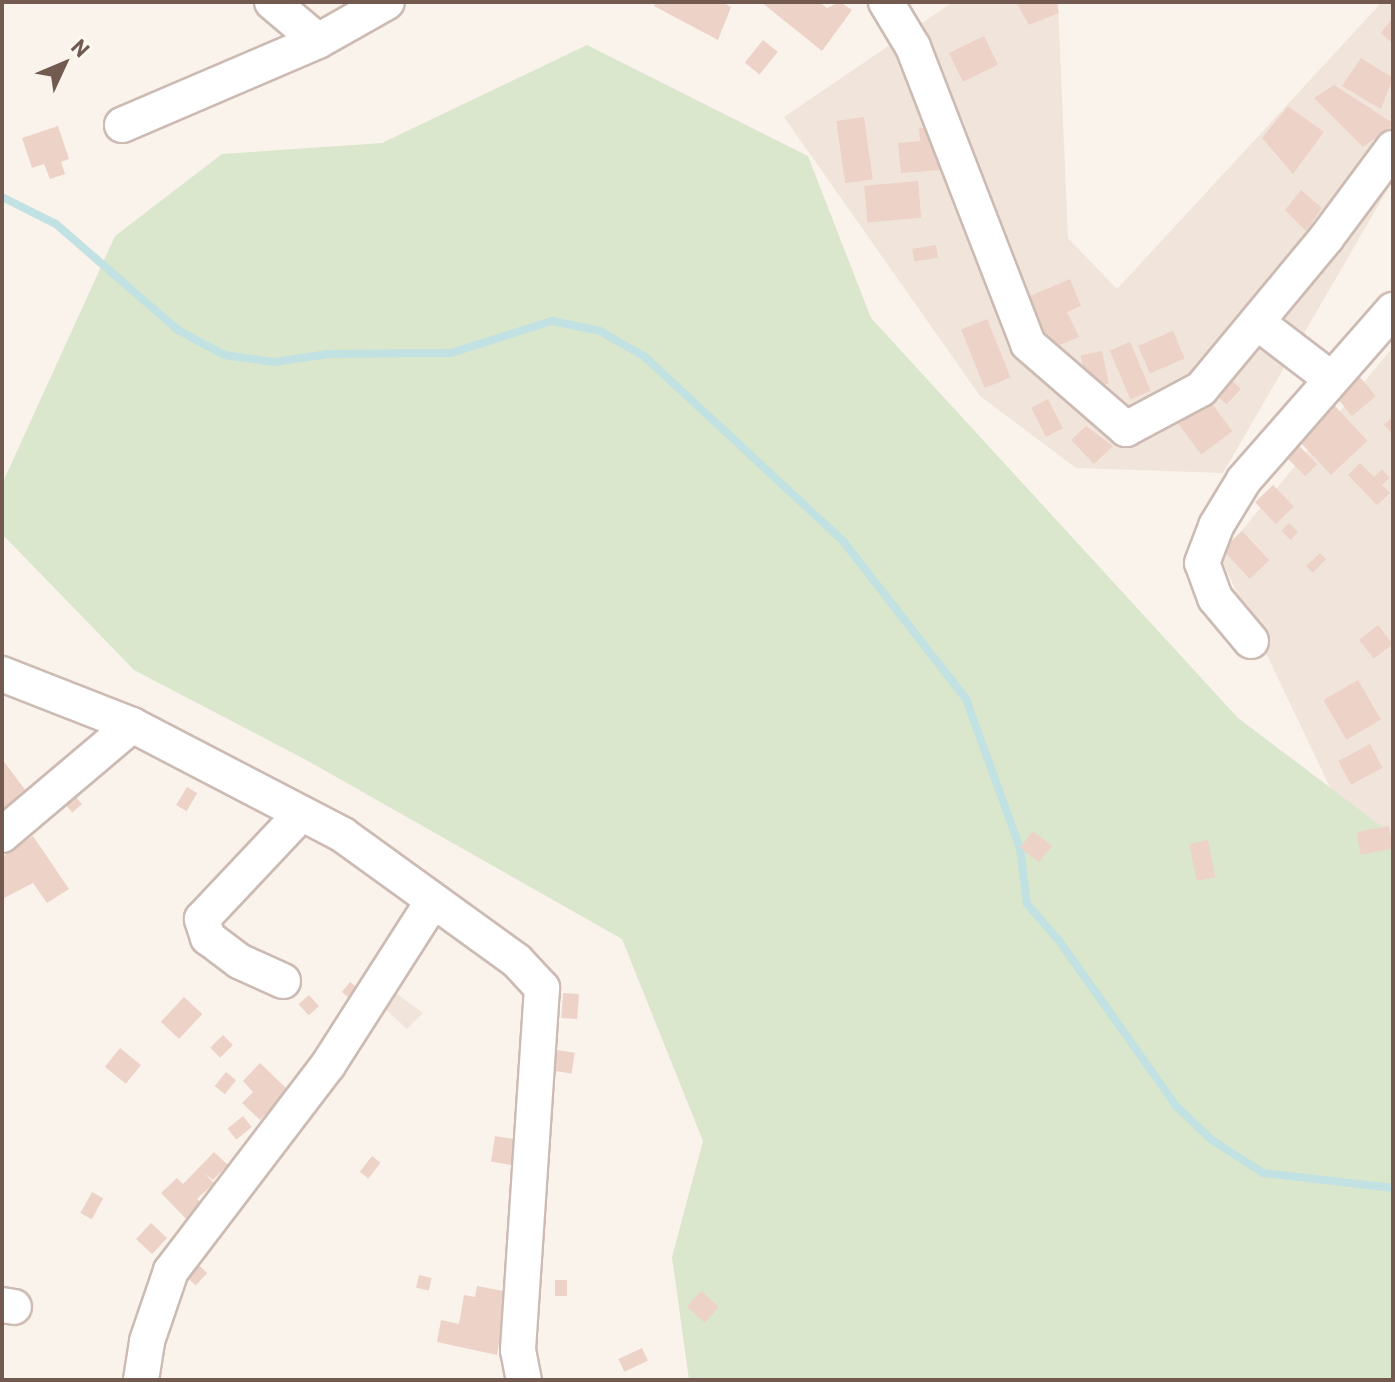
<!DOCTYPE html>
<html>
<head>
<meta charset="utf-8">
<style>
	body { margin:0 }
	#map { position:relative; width:1395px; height:1382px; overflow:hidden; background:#faf3ec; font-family:Barlow,sans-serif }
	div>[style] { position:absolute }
	.residential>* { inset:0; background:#f1e5db }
	.green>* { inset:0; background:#dae7cc }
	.stream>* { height:8px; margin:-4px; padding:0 4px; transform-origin:4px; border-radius:4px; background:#c2e1e2 }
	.building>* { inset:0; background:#edd2c7; transform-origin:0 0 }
	.roads { filter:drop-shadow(2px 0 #ccbbb3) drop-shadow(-2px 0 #ccbbb3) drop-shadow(0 2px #ccbbb3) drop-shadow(0 -2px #ccbbb3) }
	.minor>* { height:34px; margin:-17px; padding:0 17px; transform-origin:17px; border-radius:17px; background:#fff }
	span { translate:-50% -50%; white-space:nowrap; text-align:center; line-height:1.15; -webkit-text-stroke:6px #fdf8f2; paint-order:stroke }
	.frame { position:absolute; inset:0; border:4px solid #735a51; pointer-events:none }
	.north { position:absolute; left:24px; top:24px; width:80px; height:80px; -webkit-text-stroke:6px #fdf8f2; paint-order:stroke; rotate:46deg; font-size:22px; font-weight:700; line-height:32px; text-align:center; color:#735a51 }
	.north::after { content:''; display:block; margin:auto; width:28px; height:36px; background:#735a51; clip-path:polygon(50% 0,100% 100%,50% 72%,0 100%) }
</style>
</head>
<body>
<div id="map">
	<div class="residential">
		<div style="clip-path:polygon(953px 2px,1058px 2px,1068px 238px,1117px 289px,1382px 2px,1393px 2px,1393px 180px,1223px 473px,1076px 468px,980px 396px,784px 117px)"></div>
		<div style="clip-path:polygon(1393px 347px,1393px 880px,1382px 896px,1220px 557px)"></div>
		<div style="clip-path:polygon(393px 991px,423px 1013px,407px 1029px,380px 1004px)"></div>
	</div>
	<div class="green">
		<div style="clip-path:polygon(587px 45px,808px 156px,871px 318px,1238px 718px,1393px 835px,1393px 1380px,689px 1380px,672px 1257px,703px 1141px,622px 939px,308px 761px,134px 670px,2px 534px,2px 484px,115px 236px,222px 154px,382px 143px)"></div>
	</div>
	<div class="stream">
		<div style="left:2px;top:197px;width:60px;rotate:26.6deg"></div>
		<div style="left:56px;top:224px;width:162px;rotate:41deg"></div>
		<div style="left:178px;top:330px;width:52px;rotate:28.5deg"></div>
		<div style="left:224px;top:355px;width:50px;rotate:8deg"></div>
		<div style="left:274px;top:362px;width:55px;rotate:-8.4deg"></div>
		<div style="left:328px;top:354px;width:123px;rotate:-0.5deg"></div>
		<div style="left:451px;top:353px;width:106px;rotate:-17.6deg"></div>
		<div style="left:552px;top:321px;width:49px;rotate:11.8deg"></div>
		<div style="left:600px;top:331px;width:52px;rotate:30deg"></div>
		<div style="left:645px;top:357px;width:270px;rotate:42.9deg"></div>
		<div style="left:843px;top:541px;width:200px;rotate:52.1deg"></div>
		<div style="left:966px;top:699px;width:158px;rotate:70.1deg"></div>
		<div style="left:1020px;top:848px;width:56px;rotate:82.9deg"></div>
		<div style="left:1027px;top:904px;width:50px;rotate:49deg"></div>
		<div style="left:1060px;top:942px;width:201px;rotate:54.7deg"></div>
		<div style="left:1176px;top:1106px;width:50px;rotate:43.4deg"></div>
		<div style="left:1212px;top:1140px;width:61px;rotate:32.9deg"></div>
		<div style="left:1263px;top:1173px;width:131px;rotate:6.6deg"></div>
	</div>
	<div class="building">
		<div style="clip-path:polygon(656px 2px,722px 2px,731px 7px,718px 40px,654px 6px)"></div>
		<div style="clip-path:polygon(761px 2px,819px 2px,827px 8px,840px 2px,852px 10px,822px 51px)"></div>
		<div style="clip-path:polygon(1016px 2px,1056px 2px,1059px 13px,1029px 25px)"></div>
		<div style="clip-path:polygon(1393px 17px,1393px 44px,1381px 33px)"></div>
		<div style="left:984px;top:36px;width:32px;height:39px;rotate:64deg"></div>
		<div style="left:763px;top:40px;width:19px;height:29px;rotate:39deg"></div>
		<div style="clip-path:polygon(1361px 58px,1393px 78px,1381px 109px,1342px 86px)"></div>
		<div style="clip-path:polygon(1334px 85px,1393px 123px,1393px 125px,1363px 147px,1314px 98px)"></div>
		<div style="clip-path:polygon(1288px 106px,1324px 132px,1293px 174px,1262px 138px)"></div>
		<div style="left:864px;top:117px;width:63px;height:28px;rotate:82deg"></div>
		<div style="clip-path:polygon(58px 126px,69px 159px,61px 162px,65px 174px,50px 179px,44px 164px,32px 168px,22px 138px)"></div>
		<div style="clip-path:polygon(936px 127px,940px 170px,901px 173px,898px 143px,920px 141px,919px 128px)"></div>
		<div style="left:918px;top:181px;width:37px;height:54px;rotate:85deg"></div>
		<div style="clip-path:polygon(1301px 190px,1322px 208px,1306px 231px,1285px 210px)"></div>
		<div style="left:936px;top:245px;width:13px;height:24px;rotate:81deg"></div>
		<div style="clip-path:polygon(1070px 279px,1081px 306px,1067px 312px,1079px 337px,1047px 350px,1025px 298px)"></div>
		<div style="left:987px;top:319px;width:63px;height:28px;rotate:68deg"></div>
		<div style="left:1173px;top:331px;width:30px;height:38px;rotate:67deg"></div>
		<div style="left:1130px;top:342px;width:53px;height:22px;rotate:67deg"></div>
		<div style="left:1102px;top:351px;width:33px;height:22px;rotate:78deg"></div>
		<div style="left:1354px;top:370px;width:34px;height:31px;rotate:50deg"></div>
		<div style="left:1227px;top:376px;width:19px;height:21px;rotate:43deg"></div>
		<div style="left:1048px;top:399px;width:33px;height:19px;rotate:63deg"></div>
		<div style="left:1209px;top:400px;width:39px;height:39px;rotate:53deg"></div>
		<div style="left:1334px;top:405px;width:49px;height:50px;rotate:47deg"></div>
		<div style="clip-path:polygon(1393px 416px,1393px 429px,1391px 432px,1384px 425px)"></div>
		<div style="clip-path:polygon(1086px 426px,1113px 446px,1094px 464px,1071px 440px)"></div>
		<div style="left:1294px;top:441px;width:33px;height:17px;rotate:45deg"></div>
		<div style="clip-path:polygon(1360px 463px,1374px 477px,1382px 469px,1390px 478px,1382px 485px,1390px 493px,1377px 505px,1348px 475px)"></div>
		<div style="left:1273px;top:485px;width:30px;height:25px;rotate:46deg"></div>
		<div style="left:1289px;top:523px;width:13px;height:11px;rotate:45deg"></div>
		<div style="left:1242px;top:531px;width:40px;height:27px;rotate:47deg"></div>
		<div style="clip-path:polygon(1320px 553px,1326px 559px,1313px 573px,1306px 566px)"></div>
		<div style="left:1378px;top:625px;width:24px;height:24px;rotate:52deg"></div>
		<div style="left:1358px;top:680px;width:46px;height:40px;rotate:60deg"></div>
		<div style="left:1370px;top:744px;width:27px;height:36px;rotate:62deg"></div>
		<div style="clip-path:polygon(2px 759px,29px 795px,2px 816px)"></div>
		<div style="left:187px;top:787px;width:12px;height:21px;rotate:31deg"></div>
		<div style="left:74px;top:795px;width:12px;height:13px;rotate:48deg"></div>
		<div style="left:1389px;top:826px;width:23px;height:33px;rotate:80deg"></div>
		<div style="left:1033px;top:831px;width:24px;height:21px;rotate:38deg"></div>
		<div style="clip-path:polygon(33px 836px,69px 889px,47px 903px,33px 883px,2px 899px,2px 857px)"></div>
		<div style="left:1208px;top:840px;width:38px;height:19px;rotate:79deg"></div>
		<div style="left:350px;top:982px;width:13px;height:13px;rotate:39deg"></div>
		<div style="left:563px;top:993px;width:16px;height:25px;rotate:4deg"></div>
		<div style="left:309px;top:995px;width:15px;height:14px;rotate:48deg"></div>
		<div style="left:184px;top:997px;width:25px;height:34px;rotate:43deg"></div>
		<div style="left:223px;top:1035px;width:14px;height:18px;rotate:45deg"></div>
		<div style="left:120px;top:1048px;width:27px;height:24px;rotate:39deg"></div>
		<div style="left:557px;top:1050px;width:18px;height:21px;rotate:9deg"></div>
		<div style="clip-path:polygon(260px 1063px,288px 1090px,260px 1120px,242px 1103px,253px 1092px,243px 1081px)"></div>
		<div style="left:226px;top:1072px;width:13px;height:18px;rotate:39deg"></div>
		<div style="left:243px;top:1116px;width:14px;height:20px;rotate:51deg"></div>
		<div style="left:495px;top:1136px;width:26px;height:26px;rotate:9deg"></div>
		<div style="clip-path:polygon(214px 1152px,228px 1165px,213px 1180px,205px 1174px,214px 1183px,197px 1199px,208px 1209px,192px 1225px,161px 1193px,177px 1178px,183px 1184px)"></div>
		<div style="left:372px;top:1156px;width:11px;height:20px;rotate:38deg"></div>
		<div style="left:92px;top:1192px;width:13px;height:24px;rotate:29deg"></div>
		<div style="left:151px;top:1223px;width:22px;height:22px;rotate:43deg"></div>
		<div style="left:189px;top:1256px;width:25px;height:17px;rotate:43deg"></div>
		<div style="left:419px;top:1275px;width:13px;height:13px;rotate:13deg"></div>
		<div style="left:555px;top:1280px;width:12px;height:16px"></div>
		<div style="clip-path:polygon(477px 1286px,508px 1292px,497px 1355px,437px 1342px,441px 1320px,459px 1324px,464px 1295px,475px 1297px)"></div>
		<div style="left:701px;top:1291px;width:24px;height:21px;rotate:42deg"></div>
		<div style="left:642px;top:1348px;width:14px;height:26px;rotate:65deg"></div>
	</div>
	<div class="roads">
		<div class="minor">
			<div style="left:272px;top:2px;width:60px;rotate:40.3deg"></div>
			<div style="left:886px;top:2px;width:52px;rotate:59deg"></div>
			<div style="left:913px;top:47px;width:318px;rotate:68.8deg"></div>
			<div style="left:1028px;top:344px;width:130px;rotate:40.9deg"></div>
			<div style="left:1126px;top:429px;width:85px;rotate:-28.1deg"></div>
			<div style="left:1201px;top:389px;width:197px;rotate:-50.3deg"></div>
			<div style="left:1327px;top:237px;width:111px;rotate:-53.4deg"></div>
			<div style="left:122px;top:125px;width:213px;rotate:-23.2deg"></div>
			<div style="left:318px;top:41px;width:79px;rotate:-29.5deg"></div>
			<div style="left:1258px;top:323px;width:91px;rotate:37.4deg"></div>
			<div style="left:1251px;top:641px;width:56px;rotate:-129.9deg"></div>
			<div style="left:1215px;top:598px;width:37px;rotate:-110deg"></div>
			<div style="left:1202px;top:563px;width:40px;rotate:-69deg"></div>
			<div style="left:1216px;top:526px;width:54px;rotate:-58.7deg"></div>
			<div style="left:1244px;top:480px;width:226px;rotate:-48.8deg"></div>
			<div style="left:2px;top:674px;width:140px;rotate:21.4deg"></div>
			<div style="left:132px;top:725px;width:238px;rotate:27.5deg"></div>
			<div style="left:343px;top:835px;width:215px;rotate:35.9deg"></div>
			<div style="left:517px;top:961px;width:37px;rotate:47deg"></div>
			<div style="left:542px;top:988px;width:363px;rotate:93.8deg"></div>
			<div style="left:518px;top:1350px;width:31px;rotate:79deg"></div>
			<div style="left:2px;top:835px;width:170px;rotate:-40.2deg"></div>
			<div style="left:283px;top:981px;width:48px;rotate:-155.6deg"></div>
			<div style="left:239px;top:961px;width:39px;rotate:-143deg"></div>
			<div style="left:208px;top:938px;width:20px;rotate:-108deg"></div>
			<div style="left:202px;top:919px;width:143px;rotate:-46.7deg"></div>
			<div style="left:2px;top:1305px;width:12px;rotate:9deg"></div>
			<div style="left:141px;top:1380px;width:39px;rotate:-81deg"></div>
			<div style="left:147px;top:1341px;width:74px;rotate:-71.1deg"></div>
			<div style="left:171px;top:1271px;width:259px;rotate:-52.7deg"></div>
			<div style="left:328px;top:1065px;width:195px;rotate:-57.4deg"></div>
		</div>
	</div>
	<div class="frame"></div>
	<div class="north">N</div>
</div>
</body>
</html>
